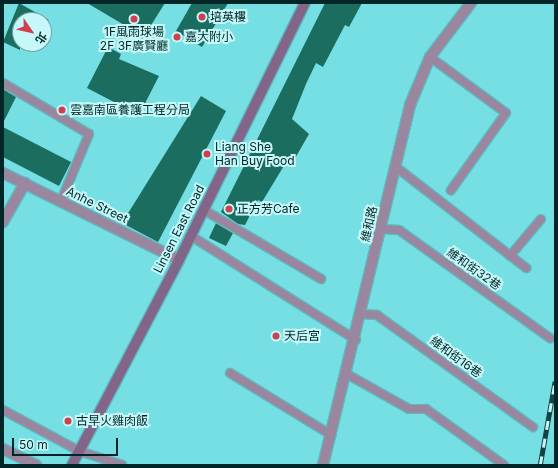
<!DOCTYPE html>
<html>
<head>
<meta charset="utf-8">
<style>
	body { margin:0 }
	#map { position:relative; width:558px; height:468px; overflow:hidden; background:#75dfe4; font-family:Inter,"Noto Sans TC",sans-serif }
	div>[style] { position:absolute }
	.building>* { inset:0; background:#1a6d5f }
	.roads { filter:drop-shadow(1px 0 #5ebabe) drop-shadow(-1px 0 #5ebabe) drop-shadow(0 1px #5ebabe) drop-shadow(0 -1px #5ebabe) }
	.service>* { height:8px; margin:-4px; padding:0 4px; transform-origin:4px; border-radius:4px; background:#9b86a0 }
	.minor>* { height:10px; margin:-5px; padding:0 5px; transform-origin:5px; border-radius:5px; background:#9b86a0 }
	.tertiary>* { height:10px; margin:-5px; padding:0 5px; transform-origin:5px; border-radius:5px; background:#9b86a0 }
	.secondary>* { height:10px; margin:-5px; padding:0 5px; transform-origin:5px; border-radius:5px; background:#83658a }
	.rail>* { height:4.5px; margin-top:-2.25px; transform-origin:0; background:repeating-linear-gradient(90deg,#c6f7f9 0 9px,#144344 0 18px); box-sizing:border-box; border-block:1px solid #144344 }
	.dots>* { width:11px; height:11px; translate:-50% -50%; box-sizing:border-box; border:2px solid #c6f7f9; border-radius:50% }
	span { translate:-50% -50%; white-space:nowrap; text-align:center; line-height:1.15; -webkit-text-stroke:4px #c6f7f9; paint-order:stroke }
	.poi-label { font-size:12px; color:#022627 }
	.left { translate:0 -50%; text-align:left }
	.street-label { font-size:12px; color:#022627 }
	.frame { position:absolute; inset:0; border:4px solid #022627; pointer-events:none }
	.north { position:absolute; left:12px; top:12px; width:40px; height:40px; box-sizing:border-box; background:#c6f7f9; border:1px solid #78a3a5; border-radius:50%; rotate:124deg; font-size:11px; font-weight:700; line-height:16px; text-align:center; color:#022627 }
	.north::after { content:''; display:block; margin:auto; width:14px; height:18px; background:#cf3f4d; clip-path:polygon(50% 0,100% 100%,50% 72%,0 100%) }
	.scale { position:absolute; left:12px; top:438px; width:106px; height:18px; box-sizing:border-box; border:2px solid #022627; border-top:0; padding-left:5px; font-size:12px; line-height:14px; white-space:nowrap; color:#022627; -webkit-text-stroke:3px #c6f7f9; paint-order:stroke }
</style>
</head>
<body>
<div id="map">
	<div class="building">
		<div style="clip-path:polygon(19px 3px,49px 20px,20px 20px,20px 50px,3px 42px)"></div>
		<div style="clip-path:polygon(87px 3px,165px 3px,148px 30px,143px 27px,136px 32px)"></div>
		<div style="clip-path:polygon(192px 3px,228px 3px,202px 47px,176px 31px)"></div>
		<div style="clip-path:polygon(325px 3px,362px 3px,349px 27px,345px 25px,323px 67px,316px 63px,306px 84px,292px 119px,309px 134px,290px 167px,285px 164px,262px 202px,258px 200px,245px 225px,238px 224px,221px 212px)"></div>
		<div style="clip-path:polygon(108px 47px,121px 54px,119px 59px,159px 76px,139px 115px,87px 88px)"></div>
		<div style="clip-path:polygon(3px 89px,16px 97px,3px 123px)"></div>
		<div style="clip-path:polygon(201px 96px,226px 111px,158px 242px,122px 223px)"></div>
		<div style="clip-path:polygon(3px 127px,71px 162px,59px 186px,3px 157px)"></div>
		<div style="clip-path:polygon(216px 223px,233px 233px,226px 246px,209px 238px)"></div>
	</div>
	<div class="roads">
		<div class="service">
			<div style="left:430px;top:57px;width:94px;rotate:36.4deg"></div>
			<div style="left:506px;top:113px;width:95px;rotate:125.5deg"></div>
			<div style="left:3px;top:83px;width:100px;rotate:30.7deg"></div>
			<div style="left:89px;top:134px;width:73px;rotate:112.7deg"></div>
			<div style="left:396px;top:167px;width:165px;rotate:37.8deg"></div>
			<div style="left:204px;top:210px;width:136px;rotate:30.5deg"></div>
			<div style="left:381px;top:229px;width:18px;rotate:3deg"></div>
			<div style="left:399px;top:230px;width:186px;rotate:35.6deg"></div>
			<div style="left:191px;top:236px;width:195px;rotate:32.2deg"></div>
			<div style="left:510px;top:256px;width:48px;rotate:-50deg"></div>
			<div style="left:362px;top:314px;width:15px;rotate:4deg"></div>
			<div style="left:377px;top:315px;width:192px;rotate:35.7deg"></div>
			<div style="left:230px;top:373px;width:119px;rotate:31.5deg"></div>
			<div style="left:345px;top:373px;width:73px;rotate:29.4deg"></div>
			<div style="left:409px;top:409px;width:17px"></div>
			<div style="left:426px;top:409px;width:96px;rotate:35.7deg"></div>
			<div style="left:3px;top:410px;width:86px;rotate:28.3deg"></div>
			<div style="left:79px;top:451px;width:45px;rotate:18deg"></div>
		</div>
		<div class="minor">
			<div style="left:3px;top:173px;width:196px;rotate:26.3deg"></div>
			<div style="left:3px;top:222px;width:45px;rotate:-60.6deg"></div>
			<div style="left:323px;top:465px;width:370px;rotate:-76.4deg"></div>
			<div style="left:410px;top:105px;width:52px;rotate:-67.4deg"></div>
			<div style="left:430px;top:57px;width:68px;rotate:-52.8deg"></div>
		</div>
		<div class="tertiary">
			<div style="left:3px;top:449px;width:37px;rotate:26deg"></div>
		</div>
		<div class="secondary">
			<div style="left:72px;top:465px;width:231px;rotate:-62.4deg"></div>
			<div style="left:179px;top:260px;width:286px;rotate:-63.9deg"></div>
		</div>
	</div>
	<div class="rail">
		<div style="left:540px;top:465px;width:85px;rotate:-79.9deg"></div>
	</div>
	<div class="dots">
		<div style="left:202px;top:17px;background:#cf3f4d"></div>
		<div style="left:134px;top:19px;background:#cf3f4d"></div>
		<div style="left:177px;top:37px;background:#cf3f4d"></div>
		<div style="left:62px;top:110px;background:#cf3f4d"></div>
		<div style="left:207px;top:154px;background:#cf3f4d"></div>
		<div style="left:229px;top:209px;background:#cf3f4d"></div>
		<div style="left:276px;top:336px;background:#cf3f4d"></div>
		<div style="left:68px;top:421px;background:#cf3f4d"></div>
	</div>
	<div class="poi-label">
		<span class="left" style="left:210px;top:17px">培英樓</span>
		<span style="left:134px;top:39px">1F風雨球場<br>2F 3F廣賢廳</span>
		<span class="left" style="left:185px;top:37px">嘉大附小</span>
		<span class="left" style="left:70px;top:110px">雲嘉南區養護工程分局</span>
		<span class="left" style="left:215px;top:154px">Liang She<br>Han Buy Food</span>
		<span class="left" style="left:237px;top:209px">正方芳Cafe</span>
		<span class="left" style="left:284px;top:336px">天后宮</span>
		<span class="left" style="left:76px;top:421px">古早火雞肉飯</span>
	</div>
	<div class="street-label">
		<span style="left:97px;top:205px;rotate:26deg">Anhe Street</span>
		<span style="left:369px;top:224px;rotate:-77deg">維和路</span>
		<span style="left:179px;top:229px;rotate:-63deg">Linsen East Road</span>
		<span style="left:474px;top:269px;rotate:35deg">維和街32巷</span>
		<span style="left:456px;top:357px;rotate:36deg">維和街16巷</span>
	</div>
	<div class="frame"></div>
	<div class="north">北</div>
	<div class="scale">50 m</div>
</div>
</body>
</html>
